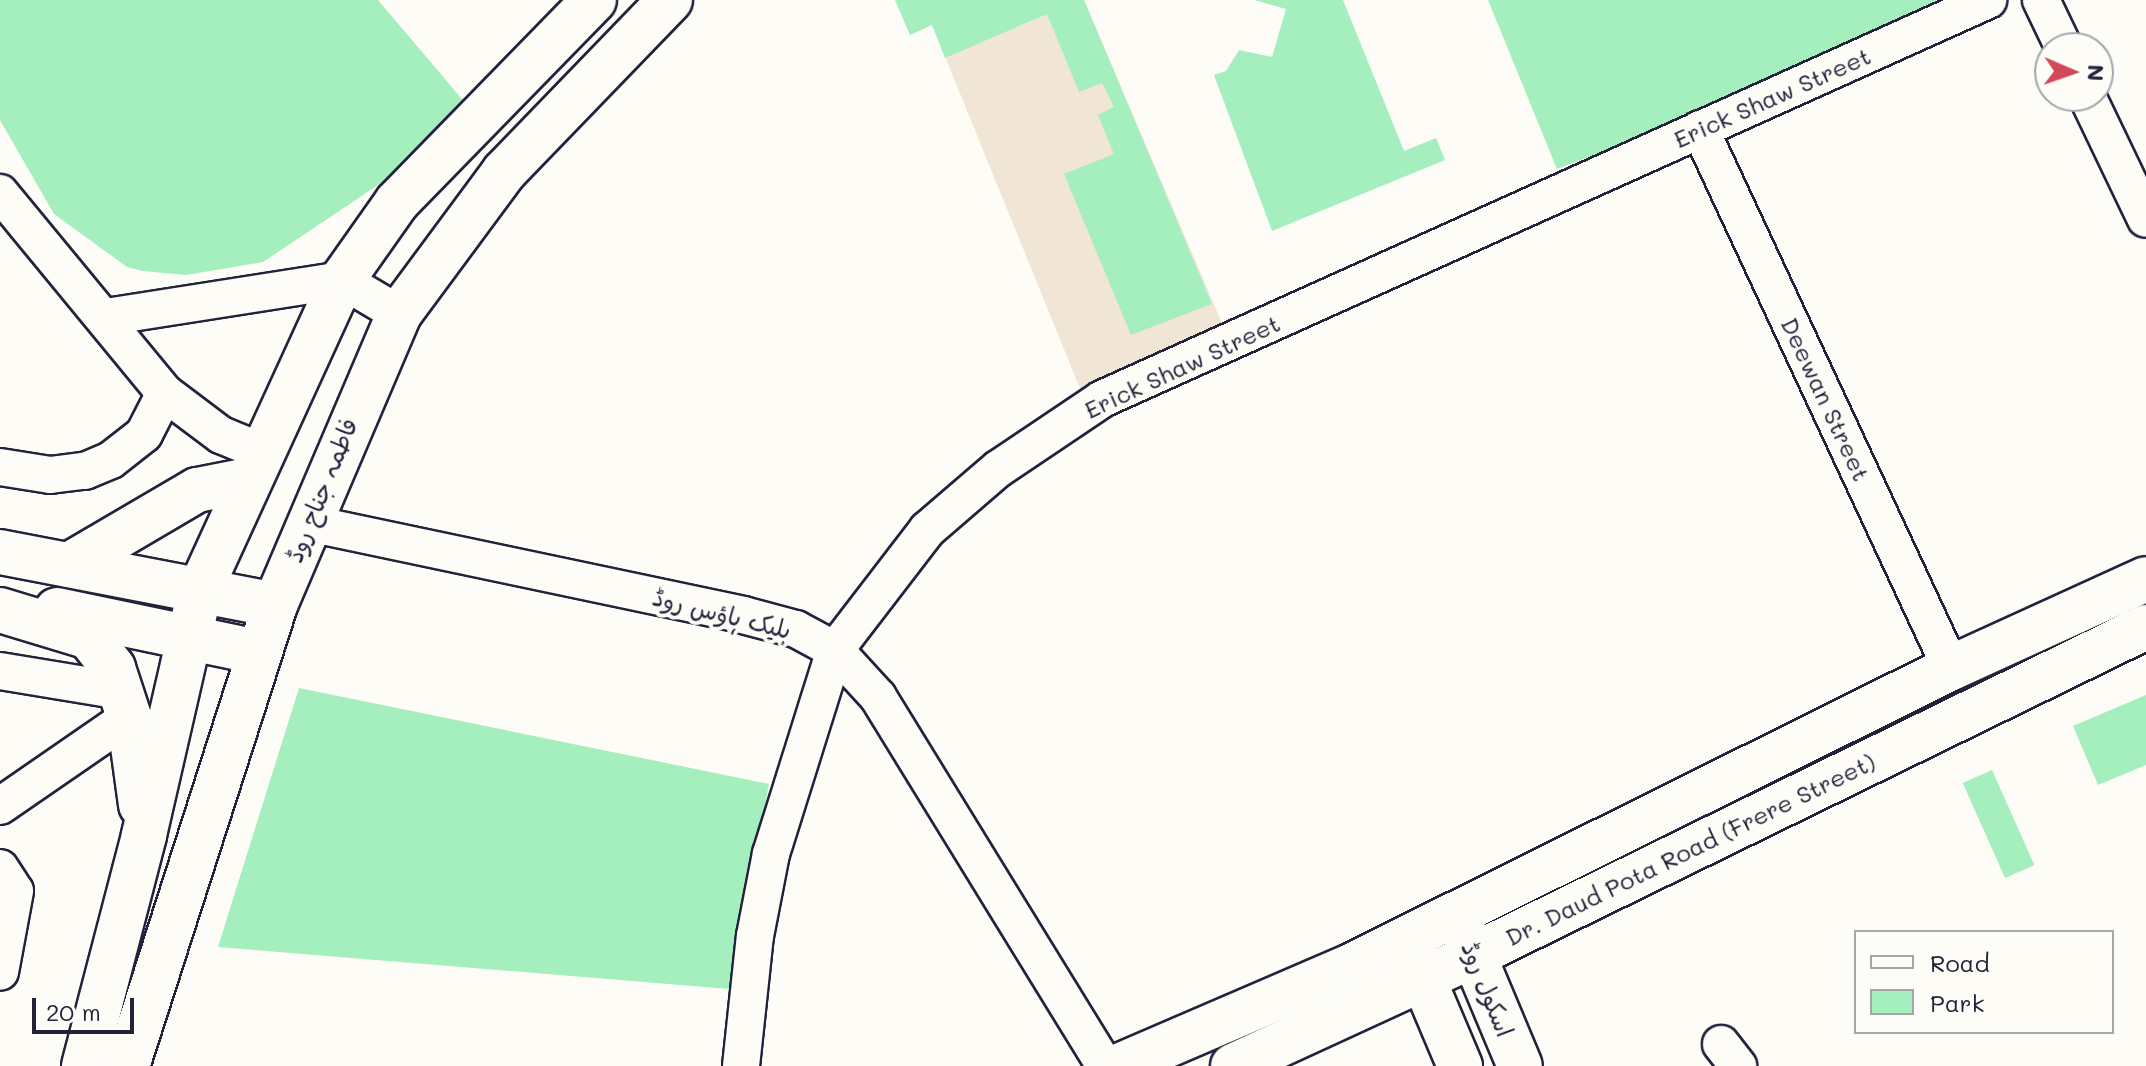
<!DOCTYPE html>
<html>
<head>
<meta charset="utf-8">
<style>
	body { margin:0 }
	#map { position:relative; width:2146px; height:1066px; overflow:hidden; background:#fdfcf7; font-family:Mali,"Playpen Sans Arabic",sans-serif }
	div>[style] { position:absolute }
	.built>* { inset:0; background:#f1e5d5 }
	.green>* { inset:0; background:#a5eebd; transform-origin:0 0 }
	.roads { filter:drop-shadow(2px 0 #22223b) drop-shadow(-2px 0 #22223b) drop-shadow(0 2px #22223b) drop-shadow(0 -2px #22223b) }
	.minor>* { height:36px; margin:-18px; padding:0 18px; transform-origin:18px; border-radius:18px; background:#fdfcf7 }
	.secondary>* { height:44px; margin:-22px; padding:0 22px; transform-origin:22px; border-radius:22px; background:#fdfcf7 }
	span { translate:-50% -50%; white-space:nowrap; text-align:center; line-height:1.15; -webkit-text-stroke:8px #fdfcf7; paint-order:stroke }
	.street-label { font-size:24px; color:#22223b }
	.legend { position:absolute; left:1854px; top:930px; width:260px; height:104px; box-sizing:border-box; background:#fdfcf7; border:2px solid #a5a5ac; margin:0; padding:10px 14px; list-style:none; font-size:24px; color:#22223b }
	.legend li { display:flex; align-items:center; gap:16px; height:40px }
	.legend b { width:40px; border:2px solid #a5a5ac }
	.north { position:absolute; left:2034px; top:32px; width:80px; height:80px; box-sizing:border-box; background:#fdfcf7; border:2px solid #a5a5ac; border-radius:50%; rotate:92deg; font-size:22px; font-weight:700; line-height:32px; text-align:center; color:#22223b }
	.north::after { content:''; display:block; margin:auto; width:28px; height:36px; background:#d1495b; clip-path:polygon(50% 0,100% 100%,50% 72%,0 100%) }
	.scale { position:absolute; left:32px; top:998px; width:102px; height:36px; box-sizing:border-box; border:4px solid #22223b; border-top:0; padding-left:10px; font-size:24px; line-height:28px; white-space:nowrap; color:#22223b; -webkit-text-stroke:6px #fdfcf7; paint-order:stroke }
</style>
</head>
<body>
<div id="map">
	<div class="built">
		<div style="clip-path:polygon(922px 0,1084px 0,1230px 342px,1088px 408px)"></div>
	</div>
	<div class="green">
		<div style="clip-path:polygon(0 0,378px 0,478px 118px,263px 262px,186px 275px,143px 271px,127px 267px,54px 214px,0 120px)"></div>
		<div style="clip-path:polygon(895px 0,1084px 0,1212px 304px,1131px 335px,1064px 174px,1114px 154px,1098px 115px,1114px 107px,1102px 83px,1079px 92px,1047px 14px,945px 58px,932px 25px,910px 35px)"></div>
		<div style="clip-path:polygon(1254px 0,1343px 0,1404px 151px,1436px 138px,1445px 160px,1272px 231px,1214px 75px,1226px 71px,1239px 50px,1272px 57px,1286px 9px)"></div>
		<div style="clip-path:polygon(1488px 0,1937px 0,1665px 128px,1557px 169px)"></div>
		<div style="clip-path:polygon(299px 688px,769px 784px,729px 989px,218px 947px)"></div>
		<div style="clip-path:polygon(2146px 695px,2146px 765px,2098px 785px,2073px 726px)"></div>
		<div style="left:1992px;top:770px;width:104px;height:32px;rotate:66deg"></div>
	</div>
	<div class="roads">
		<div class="minor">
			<div style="left:2041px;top:0;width:53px;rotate:64.4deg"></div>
			<div style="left:2087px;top:96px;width:136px;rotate:64.4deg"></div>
			<div style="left:1700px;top:129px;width:595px;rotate:65.03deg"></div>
			<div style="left:0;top:193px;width:259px;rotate:50.5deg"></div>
			<div style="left:165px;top:393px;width:70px;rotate:36.9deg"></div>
			<div style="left:221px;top:435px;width:42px;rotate:22.3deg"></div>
			<div style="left:106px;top:317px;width:239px;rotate:-8.9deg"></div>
			<div style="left:342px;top:280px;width:66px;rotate:30.8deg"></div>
			<div style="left:0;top:467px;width:51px;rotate:9.1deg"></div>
			<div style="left:50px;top:475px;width:35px;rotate:-7deg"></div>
			<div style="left:85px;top:471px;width:28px;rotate:-23deg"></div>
			<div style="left:111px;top:460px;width:42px;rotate:-38.2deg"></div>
			<div style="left:144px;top:434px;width:46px;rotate:-62.9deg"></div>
			<div style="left:308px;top:523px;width:445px;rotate:11.9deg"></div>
			<div style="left:743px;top:615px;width:55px;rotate:14.8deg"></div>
			<div style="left:796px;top:629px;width:44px;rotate:28.3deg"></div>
			<div style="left:835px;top:650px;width:64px;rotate:47.5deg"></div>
			<div style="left:878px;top:697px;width:433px;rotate:58.4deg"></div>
			<div style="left:0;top:671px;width:123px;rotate:9.4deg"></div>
			<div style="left:0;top:806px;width:157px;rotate:-34.6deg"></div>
			<div style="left:0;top:868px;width:27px;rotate:57deg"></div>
			<div style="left:15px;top:891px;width:82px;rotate:100.5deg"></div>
			<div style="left:1721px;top:1044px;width:28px;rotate:52deg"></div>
			<div style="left:741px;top:1066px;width:131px;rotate:-83.9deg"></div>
			<div style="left:755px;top:936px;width:84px;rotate:-79deg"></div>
			<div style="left:771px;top:854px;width:214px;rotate:-72.6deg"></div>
			<div style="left:835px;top:650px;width:151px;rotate:-52.5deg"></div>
			<div style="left:927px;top:530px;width:94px;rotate:-40.7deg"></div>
			<div style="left:998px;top:469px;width:125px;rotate:-33.9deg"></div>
			<div style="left:1102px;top:399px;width:972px;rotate:-24.24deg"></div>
		</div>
		<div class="secondary">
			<div style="left:0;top:552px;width:280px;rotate:10.9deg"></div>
			<div style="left:69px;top:565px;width:148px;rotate:-30.4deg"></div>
			<div style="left:197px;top:490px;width:52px;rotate:-11.1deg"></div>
			<div style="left:0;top:610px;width:93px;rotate:16.9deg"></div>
			<div style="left:89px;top:637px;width:39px;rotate:52deg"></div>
			<div style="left:113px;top:668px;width:52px;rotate:71.9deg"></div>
			<div style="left:129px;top:717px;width:89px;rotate:82.2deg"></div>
			<div style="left:57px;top:610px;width:205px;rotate:11.8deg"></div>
			<div style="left:1463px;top:930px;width:147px;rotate:67.3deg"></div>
			<div style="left:1411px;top:950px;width:126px;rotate:67.1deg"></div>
			<div style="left:84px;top:1066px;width:239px;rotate:-75.4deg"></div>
			<div style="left:144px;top:835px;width:251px;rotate:-77.1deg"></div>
			<div style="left:200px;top:590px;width:341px;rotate:-65.4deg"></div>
			<div style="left:342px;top:280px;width:95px;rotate:-54.8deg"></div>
			<div style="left:397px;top:202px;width:282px;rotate:-45.7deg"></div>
			<div style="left:127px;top:1066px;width:484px;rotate:-72.2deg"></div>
			<div style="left:275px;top:605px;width:316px;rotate:-66.9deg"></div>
			<div style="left:399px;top:314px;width:177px;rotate:-53.5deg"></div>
			<div style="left:504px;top:172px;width:239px;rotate:-46deg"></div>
			<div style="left:1119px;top:1066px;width:253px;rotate:-23.3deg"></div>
			<div style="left:1351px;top:966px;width:670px;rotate:-26.41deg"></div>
			<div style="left:1951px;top:668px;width:214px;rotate:-24.5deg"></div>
			<div style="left:1233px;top:1066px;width:265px;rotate:-24.7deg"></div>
			<div style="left:1474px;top:955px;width:748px;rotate:-26.02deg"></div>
		</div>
	</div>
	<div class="street-label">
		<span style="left:1772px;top:97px;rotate:-24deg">Erick Shaw Street</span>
		<span style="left:1182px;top:366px;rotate:-25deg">Erick Shaw Street</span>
		<span style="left:1826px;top:399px;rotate:65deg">Deewan Street</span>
		<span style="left:321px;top:490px;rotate:-68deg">فاطمہ جناح روڈ</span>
		<span style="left:722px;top:613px;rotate:14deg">بلیک ہاؤس روڈ</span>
		<span style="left:1690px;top:849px;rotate:-26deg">Dr. Daud Pota Road (Frere Street)</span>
		<span style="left:1488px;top:989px;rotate:68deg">اسکول روڈ</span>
	</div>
	<ul class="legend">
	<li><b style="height:10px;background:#fdfcf7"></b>Road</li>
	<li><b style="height:22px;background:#a5eebd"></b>Park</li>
	</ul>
	<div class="north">N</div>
	<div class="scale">20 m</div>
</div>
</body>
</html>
